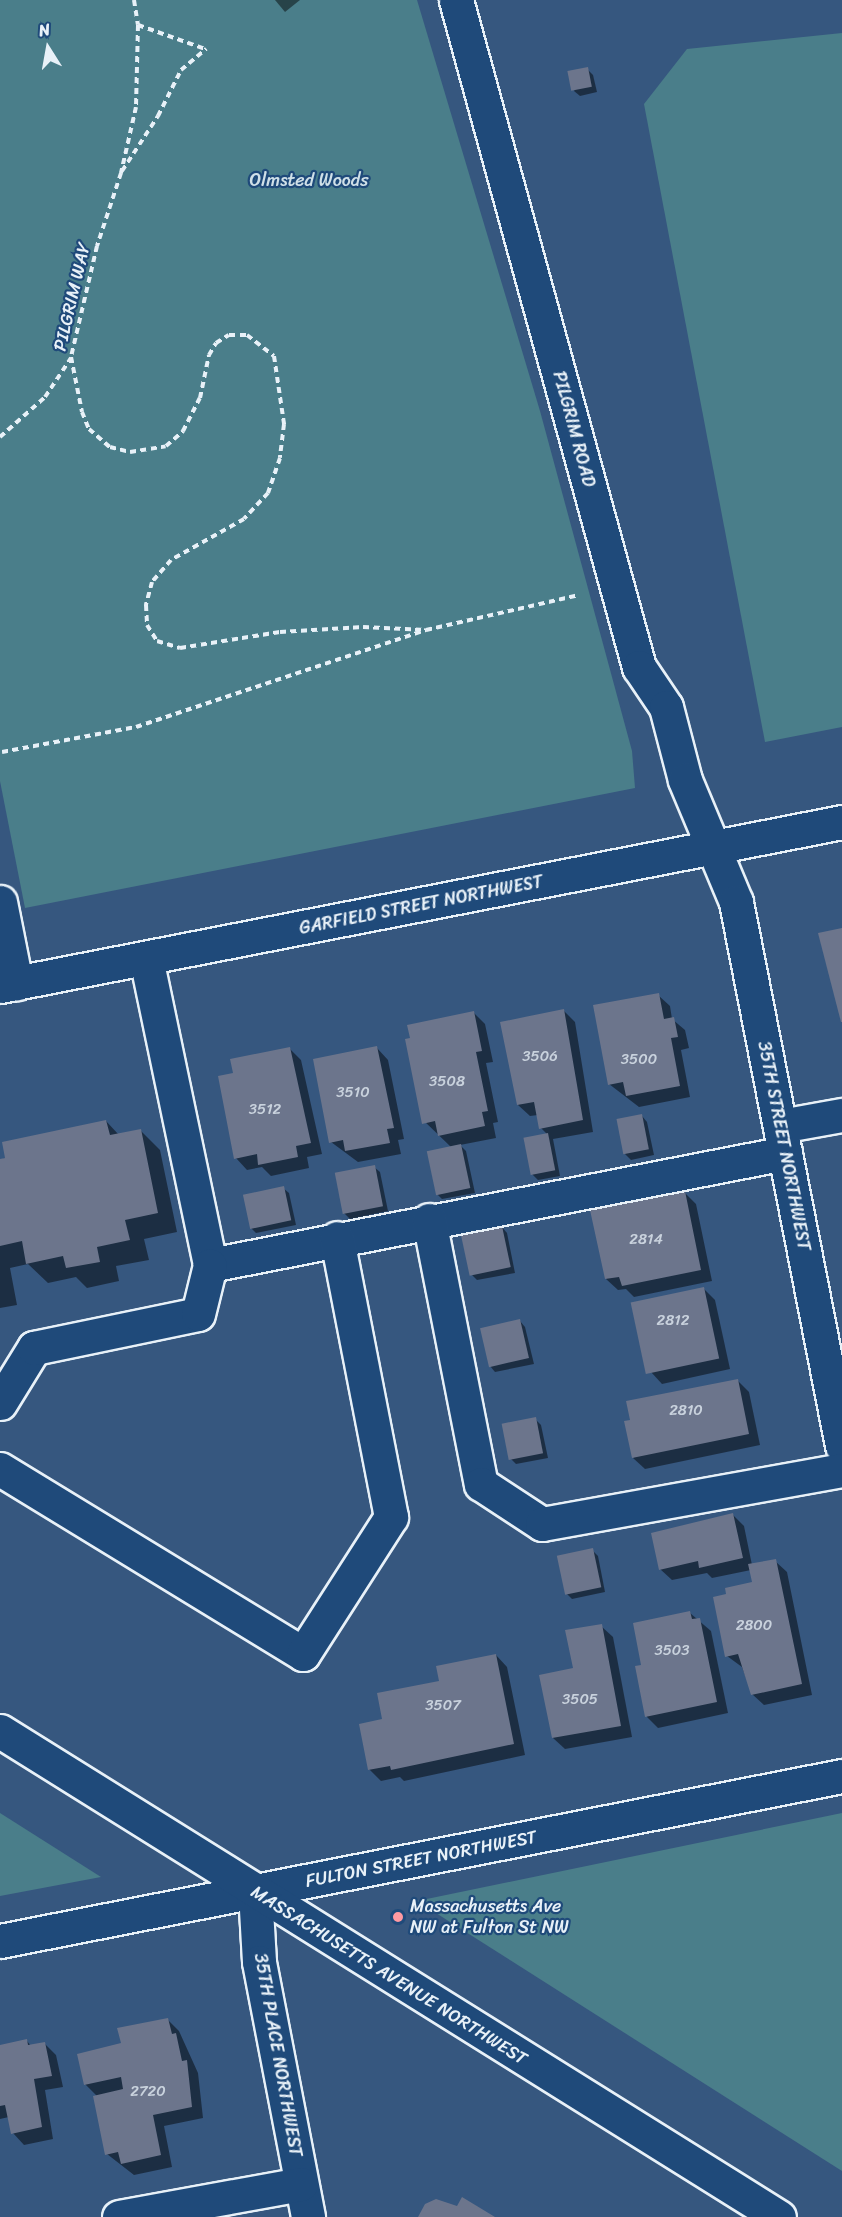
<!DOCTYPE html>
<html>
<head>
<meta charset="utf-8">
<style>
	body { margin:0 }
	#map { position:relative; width:842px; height:2217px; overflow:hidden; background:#36577f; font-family:Sriracha,sans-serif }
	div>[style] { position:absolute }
	.green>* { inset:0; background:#4a7e8a }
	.shadow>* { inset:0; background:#0007 }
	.building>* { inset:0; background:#6c758c; transform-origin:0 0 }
	.path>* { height:4px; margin-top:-2px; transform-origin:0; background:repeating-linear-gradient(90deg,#e8f1f8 0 6px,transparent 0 10.5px) }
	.roads { filter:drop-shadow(2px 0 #e8f1f8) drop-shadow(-2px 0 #e8f1f8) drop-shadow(0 2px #e8f1f8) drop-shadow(0 -2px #e8f1f8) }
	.minor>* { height:33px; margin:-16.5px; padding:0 16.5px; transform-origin:16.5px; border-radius:16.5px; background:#1f4a7a }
	.major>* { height:33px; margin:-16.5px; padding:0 16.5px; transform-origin:16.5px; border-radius:16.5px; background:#1f4a7a }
	.dots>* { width:16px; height:16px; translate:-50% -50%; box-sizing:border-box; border:3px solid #1f4a7a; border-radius:50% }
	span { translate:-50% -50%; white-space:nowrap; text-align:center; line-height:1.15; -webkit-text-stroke:4.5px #1f4a7a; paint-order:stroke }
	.number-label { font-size:15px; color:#c9d2dd }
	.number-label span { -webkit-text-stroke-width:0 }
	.park-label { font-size:18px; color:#d0e0e8 }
	.street-label { font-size:18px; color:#e8f1f8 }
	.poi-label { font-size:18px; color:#e8f1f8 }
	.left { translate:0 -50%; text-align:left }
	.north { position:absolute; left:18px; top:18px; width:60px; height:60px; -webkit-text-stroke:4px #1f4a7a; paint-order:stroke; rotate:349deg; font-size:16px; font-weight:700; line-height:24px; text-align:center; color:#e8f1f8 }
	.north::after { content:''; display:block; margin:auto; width:21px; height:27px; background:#e8f1f8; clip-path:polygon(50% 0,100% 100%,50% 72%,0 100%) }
</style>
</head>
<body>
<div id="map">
	<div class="green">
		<div style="clip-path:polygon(0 0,417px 0,540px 411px,632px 751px,635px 788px,25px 908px,0 781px)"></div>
		<div style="clip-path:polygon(842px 33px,842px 727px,765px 742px,644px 104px,687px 49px)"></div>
		<div style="clip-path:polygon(0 1813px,101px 1877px,0 1896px)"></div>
		<div style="clip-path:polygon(842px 1813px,842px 2171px,417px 1901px)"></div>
	</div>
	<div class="shadow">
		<div style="clip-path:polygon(275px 0,300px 0,285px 12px)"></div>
		<div style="clip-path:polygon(587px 69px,593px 75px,597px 92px,580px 96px,574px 91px)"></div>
		<div style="clip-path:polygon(658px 995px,670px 1006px,672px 1019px,685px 1030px,689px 1048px,681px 1050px,690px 1097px,639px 1107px,609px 1084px)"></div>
		<div style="clip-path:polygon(563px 1010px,575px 1022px,593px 1132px,553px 1139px,560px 1176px,538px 1180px,532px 1174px,548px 1135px,541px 1128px,538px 1115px,530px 1116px,518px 1105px)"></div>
		<div style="clip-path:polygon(474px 1013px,485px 1024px,493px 1062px,486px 1063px,498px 1122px,493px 1123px,496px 1138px,460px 1145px,466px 1151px,475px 1193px,442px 1199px,437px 1194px,451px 1147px,423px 1120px)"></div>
		<div style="clip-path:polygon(377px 1048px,388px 1060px,404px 1139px,398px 1140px,401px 1154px,358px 1162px,331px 1142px)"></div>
		<div style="clip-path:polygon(290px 1049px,301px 1060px,322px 1154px,307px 1157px,309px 1168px,271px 1176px,262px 1167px,247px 1170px,236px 1158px,235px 1074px)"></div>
		<div style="clip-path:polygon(642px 1116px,647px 1122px,654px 1155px,631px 1160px,625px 1154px)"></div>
		<div style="clip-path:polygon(106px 1121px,119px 1135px,140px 1130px,160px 1150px,177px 1232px,144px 1239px,149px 1260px,116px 1266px,119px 1281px,87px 1288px,76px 1277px,48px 1283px,28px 1264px,10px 1268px,17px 1305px,0 1308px,0 1160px)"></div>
		<div style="clip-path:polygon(374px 1167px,380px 1172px,388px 1211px,350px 1219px,344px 1213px)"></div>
		<div style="clip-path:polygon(283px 1188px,289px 1193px,296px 1225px,256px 1233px,251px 1228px)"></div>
		<div style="clip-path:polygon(684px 1192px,696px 1204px,712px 1281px,634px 1297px,626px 1289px,618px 1290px,606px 1279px)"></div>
		<div style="clip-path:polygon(502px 1227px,507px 1233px,515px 1273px,477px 1280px,471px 1274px)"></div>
		<div style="clip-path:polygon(704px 1289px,715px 1300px,730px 1369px,662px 1384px,651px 1372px,633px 1304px)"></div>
		<div style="clip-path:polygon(520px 1321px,525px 1327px,534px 1364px,495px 1372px,490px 1366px)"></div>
		<div style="clip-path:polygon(737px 1380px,749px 1392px,760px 1445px,645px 1469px,633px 1458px)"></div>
		<div style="clip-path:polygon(535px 1419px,541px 1425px,548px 1458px,516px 1464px,511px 1459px)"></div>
		<div style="clip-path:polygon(733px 1515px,744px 1526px,752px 1565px,775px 1561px,787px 1572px,812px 1695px,764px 1705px,752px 1694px,742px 1667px,727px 1656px,728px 1595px,754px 1583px,751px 1570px,712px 1578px,707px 1573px,672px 1580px,660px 1569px)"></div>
		<div style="clip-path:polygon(592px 1550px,598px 1556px,605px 1592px,572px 1599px,566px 1593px)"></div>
		<div style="clip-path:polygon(690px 1613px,711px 1631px,728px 1713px,658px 1728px,647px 1717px,642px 1666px)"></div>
		<div style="clip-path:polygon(601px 1626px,613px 1637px,632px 1737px,565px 1749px,553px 1738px,574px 1669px)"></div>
		<div style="clip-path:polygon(496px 1655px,507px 1667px,525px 1755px,404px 1781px,400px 1777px,381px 1781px,369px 1769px,384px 1721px,441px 1682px)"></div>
		<div style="clip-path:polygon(167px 2019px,179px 2031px,198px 2073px,203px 2118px,164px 2126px,172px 2167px,134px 2175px,107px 2154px,97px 2096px,85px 2084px,122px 2044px)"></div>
		<div style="clip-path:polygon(27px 2041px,31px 2046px,44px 2043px,56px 2055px,63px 2087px,45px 2090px,53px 2139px,24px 2145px,13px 2133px,9px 2117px,0 2119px,0 2047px)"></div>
	</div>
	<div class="building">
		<div style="left:588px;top:67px;width:20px;height:21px;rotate:79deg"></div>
		<div style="clip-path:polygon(842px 928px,842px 1022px,841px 1022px,818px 933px)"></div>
		<div style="clip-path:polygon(659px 993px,664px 1019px,674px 1017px,678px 1037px,671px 1038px,680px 1086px,626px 1096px,623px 1082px,608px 1085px,593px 1005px)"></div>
		<div style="clip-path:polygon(564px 1009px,583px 1120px,539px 1129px,534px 1102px,517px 1105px,500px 1022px)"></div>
		<div style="clip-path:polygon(474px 1011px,482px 1051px,476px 1052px,488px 1111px,482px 1112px,485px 1126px,438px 1136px,435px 1121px,422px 1124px,405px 1039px,410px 1038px,407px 1025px)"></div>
		<div style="clip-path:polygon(377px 1046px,394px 1128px,387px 1129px,390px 1143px,345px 1151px,343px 1140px,329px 1143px,313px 1059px)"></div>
		<div style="clip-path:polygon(290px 1047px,311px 1143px,296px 1146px,298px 1157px,258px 1165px,257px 1154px,234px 1159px,218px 1076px,233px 1073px,230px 1059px)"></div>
		<div style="left:642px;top:1114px;width:36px;height:26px;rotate:79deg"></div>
		<div style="clip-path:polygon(106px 1120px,110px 1135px,141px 1129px,158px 1213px,125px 1220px,130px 1240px,97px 1247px,100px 1262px,66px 1268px,63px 1256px,26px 1264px,22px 1241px,0 1246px,0 1159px,5px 1158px,2px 1142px)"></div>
		<div style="left:548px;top:1133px;width:38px;height:25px;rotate:79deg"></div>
		<div style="left:461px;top:1144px;width:45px;height:35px;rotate:78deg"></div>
		<div style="left:375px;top:1165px;width:42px;height:41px;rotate:79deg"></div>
		<div style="left:284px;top:1186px;width:35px;height:42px;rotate:78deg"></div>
		<div style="clip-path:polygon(685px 1191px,701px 1270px,622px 1286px,619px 1277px,605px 1279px,590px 1210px)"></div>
		<div style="left:502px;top:1226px;width:42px;height:42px;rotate:78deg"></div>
		<div style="left:704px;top:1287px;width:73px;height:75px;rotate:78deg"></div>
		<div style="left:520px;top:1319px;width:40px;height:41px;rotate:77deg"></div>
		<div style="clip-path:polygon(738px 1379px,749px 1434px,632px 1458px,624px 1421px,630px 1420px,626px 1401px)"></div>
		<div style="left:536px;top:1417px;width:37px;height:35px;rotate:79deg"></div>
		<div style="clip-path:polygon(733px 1513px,743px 1558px,699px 1568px,698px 1561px,659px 1570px,651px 1533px)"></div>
		<div style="left:593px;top:1548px;width:40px;height:37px;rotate:78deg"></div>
		<div style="clip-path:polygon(776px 1559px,802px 1684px,751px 1695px,738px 1654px,725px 1657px,713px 1597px,726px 1594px,725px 1588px,752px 1582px,748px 1564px)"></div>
		<div style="clip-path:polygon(690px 1611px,692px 1619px,700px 1618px,717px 1702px,645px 1717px,635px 1666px,641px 1665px,633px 1623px)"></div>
		<div style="clip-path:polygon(602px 1624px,621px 1726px,552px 1738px,539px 1675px,573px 1668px,565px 1630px)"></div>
		<div style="clip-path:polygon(496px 1654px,514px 1744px,391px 1770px,390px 1766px,368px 1770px,359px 1724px,382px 1719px,377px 1693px,439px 1681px,436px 1666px)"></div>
		<div style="clip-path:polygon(168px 2018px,172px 2034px,176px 2033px,182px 2061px,187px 2060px,192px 2107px,153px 2115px,161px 2155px,121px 2164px,118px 2152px,105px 2155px,93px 2096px,123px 2089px,121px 2077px,84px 2085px,77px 2054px,121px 2043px,117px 2028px)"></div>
		<div style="clip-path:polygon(27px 2039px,28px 2045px,45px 2042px,52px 2076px,34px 2079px,42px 2127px,11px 2134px,5px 2105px,0 2106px,0 2045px)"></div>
		<div style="clip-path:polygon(462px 2197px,495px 2217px,418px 2217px,425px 2204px,436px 2199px,457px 2206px)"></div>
	</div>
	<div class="path">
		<div style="left:134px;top:0;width:25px;rotate:81deg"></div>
		<div style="left:138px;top:25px;width:82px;rotate:91.4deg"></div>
		<div style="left:136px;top:107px;width:68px;rotate:102.8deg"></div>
		<div style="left:121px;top:173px;width:77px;rotate:108.2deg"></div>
		<div style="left:97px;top:246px;width:114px;rotate:103.2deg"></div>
		<div style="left:71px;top:357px;width:56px;rotate:78.7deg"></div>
		<div style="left:82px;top:412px;width:18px;rotate:68deg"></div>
		<div style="left:89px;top:429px;width:28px;rotate:41deg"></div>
		<div style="left:110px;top:447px;width:21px;rotate:14deg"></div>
		<div style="left:130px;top:452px;width:36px;rotate:-9deg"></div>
		<div style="left:166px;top:446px;width:23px;rotate:-41deg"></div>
		<div style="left:183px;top:431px;width:37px;rotate:-63deg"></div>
		<div style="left:200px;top:398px;width:44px;rotate:-78.2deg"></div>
		<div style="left:209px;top:355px;width:14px;rotate:-60deg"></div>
		<div style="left:216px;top:343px;width:15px;rotate:-32deg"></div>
		<div style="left:229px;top:335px;width:18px"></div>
		<div style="left:247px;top:335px;width:34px;rotate:38deg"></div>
		<div style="left:274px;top:356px;width:69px;rotate:81.6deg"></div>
		<div style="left:284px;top:424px;width:34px;rotate:97deg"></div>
		<div style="left:280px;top:458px;width:37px;rotate:109deg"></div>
		<div style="left:268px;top:493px;width:35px;rotate:133deg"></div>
		<div style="left:244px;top:519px;width:84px;rotate:150.7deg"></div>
		<div style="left:171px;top:560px;width:29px;rotate:131deg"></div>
		<div style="left:152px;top:582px;width:24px;rotate:105deg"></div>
		<div style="left:146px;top:605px;width:20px;rotate:87deg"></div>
		<div style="left:147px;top:625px;width:19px;rotate:58deg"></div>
		<div style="left:157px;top:641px;width:24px;rotate:17deg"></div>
		<div style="left:180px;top:648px;width:101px;rotate:-9.1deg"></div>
		<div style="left:280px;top:632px;width:83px;rotate:-3.4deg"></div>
		<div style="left:363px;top:627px;width:63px;rotate:2.7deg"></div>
		<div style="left:138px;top:25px;width:71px;rotate:19.7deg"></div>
		<div style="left:122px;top:171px;width:66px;rotate:-56.8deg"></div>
		<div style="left:158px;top:116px;width:51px;rotate:-63.4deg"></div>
		<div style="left:181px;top:70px;width:33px;rotate:-40deg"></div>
		<div style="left:0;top:437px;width:60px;rotate:-41.6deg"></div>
		<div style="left:45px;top:397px;width:47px;rotate:-56.3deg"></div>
		<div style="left:2px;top:752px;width:136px;rotate:-10.6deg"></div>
		<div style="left:136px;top:727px;width:306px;rotate:-18.5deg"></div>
		<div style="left:426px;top:630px;width:157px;rotate:-12.9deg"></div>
	</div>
	<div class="roads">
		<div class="minor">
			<div style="left:456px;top:0;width:692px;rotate:74.66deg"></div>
			<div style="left:639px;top:667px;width:48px;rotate:56deg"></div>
			<div style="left:666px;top:707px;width:75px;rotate:75.4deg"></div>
			<div style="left:685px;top:780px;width:132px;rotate:67.3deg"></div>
			<div style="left:736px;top:902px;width:554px;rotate:78.97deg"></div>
			<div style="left:0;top:902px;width:83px;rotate:78.8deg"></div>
			<div style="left:146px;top:958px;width:314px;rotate:78.2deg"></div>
			<div style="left:210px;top:1265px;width:586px;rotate:-11.02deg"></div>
			<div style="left:780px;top:1126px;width:63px;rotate:-10.1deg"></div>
			<div style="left:429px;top:1220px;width:269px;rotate:78.9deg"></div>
			<div style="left:481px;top:1484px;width:73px;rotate:33.3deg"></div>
			<div style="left:542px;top:1524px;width:305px;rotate:-10.2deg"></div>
			<div style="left:0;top:1403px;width:65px;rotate:-58.3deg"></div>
			<div style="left:34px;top:1348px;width:167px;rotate:-11.7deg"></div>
			<div style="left:198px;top:1314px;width:50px;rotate:-76.2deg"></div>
			<div style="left:0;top:1469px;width:355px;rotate:31.4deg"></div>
			<div style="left:303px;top:1654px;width:163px;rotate:-57.3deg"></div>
			<div style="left:391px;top:1517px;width:284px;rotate:-101deg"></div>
			<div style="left:255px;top:1892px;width:70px;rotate:86.7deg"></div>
			<div style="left:259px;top:1962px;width:260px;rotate:79.1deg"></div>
			<div style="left:0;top:1941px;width:858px;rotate:-11.09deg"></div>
			<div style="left:119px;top:2217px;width:185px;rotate:-10.3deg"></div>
		</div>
		<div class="major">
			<div style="left:0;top:986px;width:858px;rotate:-11.02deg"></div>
			<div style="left:0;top:1731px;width:918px;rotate:31.96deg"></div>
		</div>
	</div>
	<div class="dots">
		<div style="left:398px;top:1917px;background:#ff9aa2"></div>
	</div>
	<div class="number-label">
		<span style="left:540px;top:1057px">3506</span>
		<span style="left:639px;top:1060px">3500</span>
		<span style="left:447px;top:1082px">3508</span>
		<span style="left:353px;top:1093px">3510</span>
		<span style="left:265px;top:1110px">3512</span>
		<span style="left:646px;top:1240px">2814</span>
		<span style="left:673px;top:1321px">2812</span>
		<span style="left:686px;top:1411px">2810</span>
		<span style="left:754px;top:1626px">2800</span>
		<span style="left:672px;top:1651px">3503</span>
		<span style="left:580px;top:1700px">3505</span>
		<span style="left:443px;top:1706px">3507</span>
		<span style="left:148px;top:2092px">2720</span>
	</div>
	<div class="park-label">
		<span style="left:309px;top:180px">Olmsted Woods</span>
	</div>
	<div class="street-label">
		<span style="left:72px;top:297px;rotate:-77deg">PILGRIM WAY</span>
		<span style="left:574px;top:429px;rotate:75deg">PILGRIM ROAD</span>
		<span style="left:421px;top:905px;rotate:-11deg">GARFIELD STREET NORTHWEST</span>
		<span style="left:784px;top:1146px;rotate:79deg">35TH STREET NORTHWEST</span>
		<span style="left:421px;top:1859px;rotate:-11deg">FULTON STREET NORTHWEST</span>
		<span style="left:389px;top:1975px;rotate:32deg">MASSACHUSETTS AVENUE NORTHWEST</span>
		<span style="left:278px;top:2055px;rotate:80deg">35TH PLACE NORTHWEST</span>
	</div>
	<div class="poi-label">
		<span class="left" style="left:410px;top:1917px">Massachusetts Ave<br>NW at Fulton St NW</span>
	</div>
	<div class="north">N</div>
</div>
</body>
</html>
